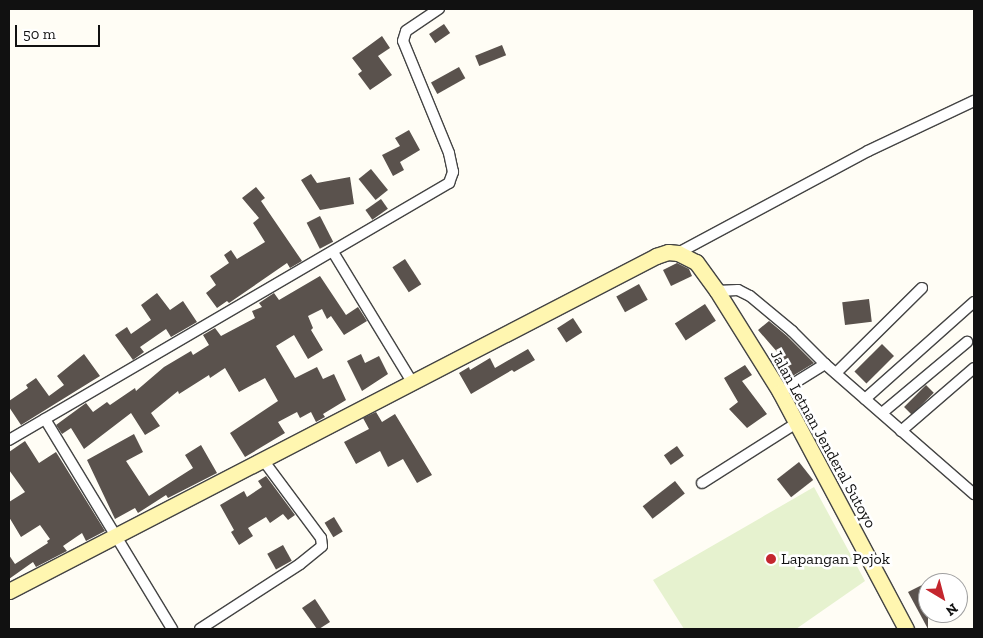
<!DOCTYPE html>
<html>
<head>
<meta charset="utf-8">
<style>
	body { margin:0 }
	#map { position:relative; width:983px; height:638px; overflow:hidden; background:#fffdf5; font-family:"Zilla Slab",serif }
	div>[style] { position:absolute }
	.pitch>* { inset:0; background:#e6f2cf }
	.building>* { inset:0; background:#5a524d; transform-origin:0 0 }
	.roads { filter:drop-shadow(1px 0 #444) drop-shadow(-1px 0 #444) drop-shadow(0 1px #444) drop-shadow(0 -1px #444) }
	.street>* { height:10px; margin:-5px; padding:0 5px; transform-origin:5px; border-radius:5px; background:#fff }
	.secondary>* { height:15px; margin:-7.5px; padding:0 7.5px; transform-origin:7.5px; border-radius:7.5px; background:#fff6b0 }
	.dots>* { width:14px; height:14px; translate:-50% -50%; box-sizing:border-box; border:2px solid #fff; border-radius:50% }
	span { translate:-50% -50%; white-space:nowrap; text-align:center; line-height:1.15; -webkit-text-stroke:5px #fff; paint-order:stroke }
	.street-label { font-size:16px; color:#111 }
	.poi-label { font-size:16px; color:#111 }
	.left { translate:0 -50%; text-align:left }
	.frame { position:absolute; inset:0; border:10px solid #111; pointer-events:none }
	.north { position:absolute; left:918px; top:573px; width:50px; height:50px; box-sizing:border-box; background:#fff; border:1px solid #a0a0a0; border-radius:50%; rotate:143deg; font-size:14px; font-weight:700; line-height:20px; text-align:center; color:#111 }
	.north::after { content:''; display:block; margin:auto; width:18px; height:22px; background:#c4262e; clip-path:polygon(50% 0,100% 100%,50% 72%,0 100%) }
	.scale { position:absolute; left:15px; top:25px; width:85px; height:22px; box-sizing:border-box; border:2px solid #111; border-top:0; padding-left:6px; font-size:15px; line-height:18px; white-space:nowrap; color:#111; -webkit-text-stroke:4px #fff; paint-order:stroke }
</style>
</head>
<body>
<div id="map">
	<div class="pitch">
		<div style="clip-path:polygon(814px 487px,865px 581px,796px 629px,684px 629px,653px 580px)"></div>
	</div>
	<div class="building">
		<div style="left:444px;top:24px;width:11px;height:18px;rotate:56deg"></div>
		<div style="clip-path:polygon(382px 36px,390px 48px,378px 56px,392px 75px,370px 90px,358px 74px,362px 71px,352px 58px)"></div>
		<div style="left:502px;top:45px;width:11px;height:29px;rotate:68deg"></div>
		<div style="left:459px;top:67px;width:13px;height:32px;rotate:61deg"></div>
		<div style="clip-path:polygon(409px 130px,420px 150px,400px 162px,404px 170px,393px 176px,382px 155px,400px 146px,395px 138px)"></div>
		<div style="left:371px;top:169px;width:27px;height:16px;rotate:51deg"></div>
		<div style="clip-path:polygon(311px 174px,317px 183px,350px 177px,354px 204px,320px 210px,301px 180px)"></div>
		<div style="clip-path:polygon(256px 187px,265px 198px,261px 201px,302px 261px,290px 268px,287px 263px,229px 303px,227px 301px,217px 308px,206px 293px,216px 285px,210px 276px,229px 263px,224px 255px,231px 250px,237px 259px,265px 242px,253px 223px,259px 218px,242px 198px)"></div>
		<div style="left:381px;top:199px;width:12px;height:19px;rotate:55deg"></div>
		<div style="left:320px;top:216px;width:29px;height:15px;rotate:63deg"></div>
		<div style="left:405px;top:259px;width:30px;height:15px;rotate:57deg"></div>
		<div style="clip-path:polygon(677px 263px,689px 269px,692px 276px,671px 286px,663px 270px)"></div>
		<div style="clip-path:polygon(320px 276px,346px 315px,358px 307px,367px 321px,344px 335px,331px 316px,327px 319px,322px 309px,308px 316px,313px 328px,311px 330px,323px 350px,308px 359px,294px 335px,276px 346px,295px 378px,317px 367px,323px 379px,334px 374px,346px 400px,323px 414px,325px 417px,316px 422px,311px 412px,300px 418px,297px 412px,278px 422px,285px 433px,245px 457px,230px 433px,278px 401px,265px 378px,239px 392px,225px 368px,210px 378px,209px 375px,179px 394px,178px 391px,151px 413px,160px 426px,145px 435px,131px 413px,84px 449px,71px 428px,62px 434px,56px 425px,86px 403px,93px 412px,107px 402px,110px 405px,135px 388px,136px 391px,164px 367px,191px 351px,193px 355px,209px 345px,203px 335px,215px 328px,221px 336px,255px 318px,252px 311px,262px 307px,259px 303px,274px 293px,279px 300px)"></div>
		<div style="left:639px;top:284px;width:18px;height:26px;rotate:61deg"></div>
		<div style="clip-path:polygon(157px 293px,170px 310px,183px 301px,197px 322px,171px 337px,166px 329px,140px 347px,144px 352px,133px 360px,115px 335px,127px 327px,131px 334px,151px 320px,141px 305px)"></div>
		<div style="left:869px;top:299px;width:23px;height:27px;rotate:83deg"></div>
		<div style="left:705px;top:304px;width:20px;height:36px;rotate:57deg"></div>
		<div style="left:573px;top:318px;width:17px;height:19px;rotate:57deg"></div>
		<div style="clip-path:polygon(769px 321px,787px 336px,814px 363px,791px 377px,781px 365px,785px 361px,758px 330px)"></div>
		<div style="left:882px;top:344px;width:17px;height:39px;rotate:45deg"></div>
		<div style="clip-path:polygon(528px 349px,535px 360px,514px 372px,512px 370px,471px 394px,459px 373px,469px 367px,470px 370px,490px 358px,495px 368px)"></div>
		<div style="clip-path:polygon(84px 354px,100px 376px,21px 425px,9px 407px,9px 401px,28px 388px,26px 385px,36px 378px,49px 396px,64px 385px,57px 376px)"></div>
		<div style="clip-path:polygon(361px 354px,365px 363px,379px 356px,388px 374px,362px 391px,347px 361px)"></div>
		<div style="clip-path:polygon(745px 365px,752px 375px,742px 381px,767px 414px,747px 428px,729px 409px,738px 402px,724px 378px)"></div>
		<div style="left:926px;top:385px;width:11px;height:31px;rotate:45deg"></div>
		<div style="clip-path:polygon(376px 412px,382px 422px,395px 414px,432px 475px,417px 483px,403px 459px,388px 467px,380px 451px,356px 464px,344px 442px,369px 429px,363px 418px)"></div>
		<div style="clip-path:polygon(134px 434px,143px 452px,126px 461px,149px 496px,193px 468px,185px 455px,201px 445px,217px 473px,168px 498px,166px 495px,138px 513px,135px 508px,115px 519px,87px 460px)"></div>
		<div style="clip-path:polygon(25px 441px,39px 463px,56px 452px,105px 531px,86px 541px,82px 533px,63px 546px,67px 551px,36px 567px,33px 562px,9px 579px,9px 555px,15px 564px,48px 543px,47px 541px,50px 539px,40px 525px,21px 537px,9px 517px,9px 502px,25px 492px,9px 470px,9px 452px)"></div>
		<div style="left:677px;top:446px;width:12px;height:16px;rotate:55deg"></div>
		<div style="left:799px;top:462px;width:23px;height:28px;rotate:52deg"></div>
		<div style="clip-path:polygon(266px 476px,295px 515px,288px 520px,283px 514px,270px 523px,266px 517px,248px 528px,253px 536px,239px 545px,231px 532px,234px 530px,220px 505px,244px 491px,247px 497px,262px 487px,258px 481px)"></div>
		<div style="left:675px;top:481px;width:16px;height:41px;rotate:52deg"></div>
		<div style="left:334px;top:517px;width:17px;height:11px;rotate:59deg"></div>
		<div style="left:283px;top:545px;width:18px;height:18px;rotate:61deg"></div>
		<div style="clip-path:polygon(928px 582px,928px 629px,908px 592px)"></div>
		<div style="clip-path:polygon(315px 599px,330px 622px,319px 629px,317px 629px,302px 608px)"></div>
	</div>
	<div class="roads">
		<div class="street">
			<div style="left:333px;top:252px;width:152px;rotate:58.7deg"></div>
			<div style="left:678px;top:253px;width:216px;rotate:-28.2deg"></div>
			<div style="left:868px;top:151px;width:117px;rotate:-25.3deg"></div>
			<div style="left:717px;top:291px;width:21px;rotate:-3deg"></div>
			<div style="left:738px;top:290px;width:13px;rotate:27deg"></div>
			<div style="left:750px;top:296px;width:55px;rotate:39.8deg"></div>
			<div style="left:792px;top:331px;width:47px;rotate:45deg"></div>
			<div style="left:836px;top:373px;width:121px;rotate:-44.7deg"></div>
			<div style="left:780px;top:392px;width:53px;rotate:-31.9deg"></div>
			<div style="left:825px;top:364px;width:198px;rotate:41.1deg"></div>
			<div style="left:865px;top:399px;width:146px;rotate:-41.7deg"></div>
			<div style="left:882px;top:413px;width:111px;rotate:-39.9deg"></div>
			<div style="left:45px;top:419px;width:245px;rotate:58.8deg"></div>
			<div style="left:901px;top:431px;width:96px;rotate:-40.8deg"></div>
			<div style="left:9px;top:440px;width:510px;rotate:-30.29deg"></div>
			<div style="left:449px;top:183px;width:12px;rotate:-70deg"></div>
			<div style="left:453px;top:172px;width:19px;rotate:-102deg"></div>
			<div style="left:449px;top:153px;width:121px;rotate:-112.3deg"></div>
			<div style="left:403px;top:41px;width:10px;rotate:-73deg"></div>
			<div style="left:406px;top:31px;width:40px;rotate:-34deg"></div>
			<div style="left:702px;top:483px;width:110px;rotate:-32.4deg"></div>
			<div style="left:200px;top:629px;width:119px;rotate:-33deg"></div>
			<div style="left:300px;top:564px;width:28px;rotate:-39deg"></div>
			<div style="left:322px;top:546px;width:8px;rotate:-97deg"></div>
			<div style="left:321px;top:538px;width:97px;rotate:-126.6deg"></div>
		</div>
		<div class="secondary">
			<div style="left:9px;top:591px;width:729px;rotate:-27.37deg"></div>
			<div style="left:656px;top:256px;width:13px;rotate:-18deg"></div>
			<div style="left:668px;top:252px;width:10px;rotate:6deg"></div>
			<div style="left:678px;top:253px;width:20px;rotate:27deg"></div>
			<div style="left:696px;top:262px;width:36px;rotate:54deg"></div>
			<div style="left:717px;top:291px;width:119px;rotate:58deg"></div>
			<div style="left:780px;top:392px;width:268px;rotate:62deg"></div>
		</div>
	</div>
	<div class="dots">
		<div style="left:771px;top:559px;background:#c4262e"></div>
	</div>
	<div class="street-label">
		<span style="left:823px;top:439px;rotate:61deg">Jalan Letnan Jenderal Sutoyo</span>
	</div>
	<div class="poi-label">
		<span class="left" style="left:781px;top:559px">Lapangan Pojok</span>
	</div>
	<div class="frame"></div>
	<div class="north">N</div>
	<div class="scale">50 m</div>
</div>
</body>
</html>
